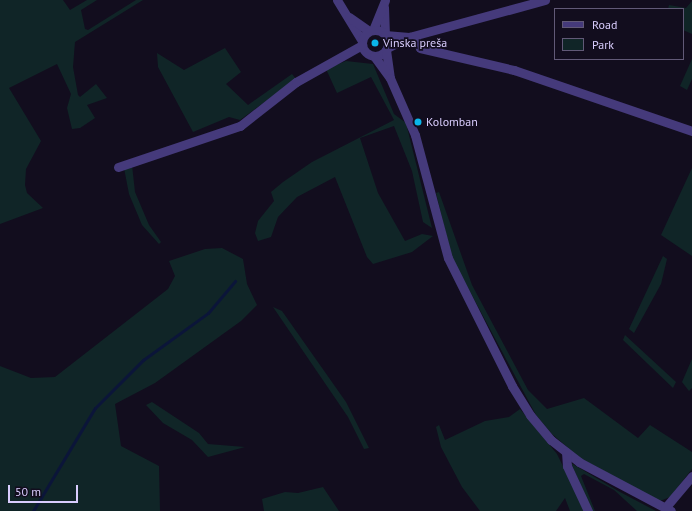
<!DOCTYPE html>
<html>
<head>
<meta charset="utf-8">
<style>
	body { margin:0 }
	#map { position:relative; width:692px; height:511px; overflow:hidden; background:#120d1e; font-family:"PT Sans",sans-serif }
	div>[style] { position:absolute }
	.green>* { inset:0; background:#102527 }
	.stream>* { height:3px; margin:-1.5px; padding:0 1.5px; transform-origin:1.5px; border-radius:1.5px; background:#0b1539 }
	.minor>* { height:9px; margin:-4.5px; padding:0 4.5px; transform-origin:4.5px; border-radius:4.5px; background:#453a7b }
	.minor>.ring { margin:-4.5px; padding:0; box-sizing:content-box; background:none; border:9px solid #453a7b; border-radius:50% }
	.dots>* { width:11px; height:11px; translate:-50% -50%; box-sizing:border-box; border:2px solid #120d1e; border-radius:50% }
	span { translate:-50% -50%; white-space:nowrap; text-align:center; line-height:1.15; -webkit-text-stroke:3.5px #120d1e; paint-order:stroke }
	.poi-label { font-size:12px; color:#d8ccfd }
	.left { translate:0 -50%; text-align:left }
	.legend { position:absolute; left:554px; top:8px; width:130px; height:52px; box-sizing:border-box; background:#120d1e; border:1px solid #615977; margin:0; padding:5px 7px; list-style:none; font-size:12px; color:#d8ccfd }
	.legend li { display:flex; align-items:center; gap:8px; height:20px }
	.legend b { width:20px; border:1px solid #615977 }
	.scale { position:absolute; left:8px; top:485px; width:70px; height:18px; box-sizing:border-box; border:2px solid #d8ccfd; border-top:0; padding-left:5px; font-size:12px; line-height:14px; white-space:nowrap; color:#d8ccfd; -webkit-text-stroke:3px #120d1e; paint-order:stroke }
</style>
</head>
<body>
<div id="map">
	<div class="green">
		<div style="clip-path:polygon(0 0,63px 0,70px 10px,87px 0,97px 0,81px 10px,85px 29px,88px 30px,136px 0,143px 0,75px 42px,73px 67px,78px 95px,80px 97px,96px 84px,107px 98px,87px 105px,95px 118px,80px 128px,72px 129px,67px 108px,71px 94px,57px 64px,9px 88px,41px 141px,26px 169px,25px 185px,27px 193px,43px 208px,0 224px)"></div>
		<div style="clip-path:polygon(692px 1px,692px 34px,683px 30px,683px 9px,668px 9px,669px 5px,686px 8px)"></div>
		<div style="clip-path:polygon(225px 48px,241px 72px,226px 84px,248px 105px,292px 74px,296px 79px,240px 120px,229px 117px,193px 132px,158px 67px,157px 53px,184px 70px)"></div>
		<div style="clip-path:polygon(692px 59px,692px 79px,687px 90px,680px 86px)"></div>
		<div style="clip-path:polygon(346px 61px,373px 64px,394px 114px,406px 123px,432px 228px,423px 222px,412px 171px,394px 126px,360px 138px,378px 193px,405px 241px,422px 234px,433px 236px,412px 252px,373px 264px,367px 257px,335px 177px,297px 197px,278px 217px,271px 237px,258px 241px,255px 233px,258px 221px,274px 201px,271px 192px,283px 182px,312px 162px,394px 120px,371px 77px,337px 93px,326px 69px)"></div>
		<div style="clip-path:polygon(132px 165px,135px 192px,149px 225px,161px 242px,159px 244px,142px 225px,129px 194px,124px 168px)"></div>
		<div style="clip-path:polygon(692px 168px,692px 256px,661px 235px)"></div>
		<div style="clip-path:polygon(439px 192px,472px 285px,528px 390px,547px 409px,584px 398px,638px 438px,650px 425px,692px 452px,692px 469px,670px 497px,660px 501px,580px 458px,552px 434px,536px 415px,452px 258px,436px 193px)"></div>
		<div style="clip-path:polygon(222px 248px,243px 259px,247px 284px,257px 305px,241px 321px,155px 383px,115px 404px,121px 446px,159px 466px,160px 511px,0 511px,0 366px,31px 378px,55px 377px,168px 289px,175px 276px,169px 261px,205px 249px)"></div>
		<div style="clip-path:polygon(663px 256px,667px 259px,661px 284px,634px 333px,629px 329px)"></div>
		<div style="clip-path:polygon(273px 307px,282px 311px,346px 402px,369px 448px,364px 449px,348px 417px)"></div>
		<div style="clip-path:polygon(625px 335px,676px 382px,673px 388px,623px 340px)"></div>
		<div style="clip-path:polygon(692px 359px,692px 388px,689px 391px,682px 382px)"></div>
		<div style="clip-path:polygon(152px 402px,199px 433px,208px 444px,245px 447px,208px 457px,192px 440px,163px 423px,146px 405px)"></div>
		<div style="clip-path:polygon(520px 409px,557px 454px,585px 511px,570px 511px,565px 498px,556px 511px,480px 511px,462px 487px,441px 447px,436px 427px,439px 425px,445px 440px,485px 421px,509px 417px)"></div>
		<div style="clip-path:polygon(571px 463px,620px 492px,656px 511px,637px 511px,614px 490px,584px 474px,581px 476px,595px 511px,592px 511px)"></div>
		<div style="clip-path:polygon(323px 487px,339px 511px,264px 511px,262px 499px,285px 492px,298px 493px)"></div>
	</div>
	<div class="stream">
		<div style="left:33px;top:511px;width:120px;rotate:-59deg"></div>
		<div style="left:95px;top:408px;width:68px;rotate:-45deg"></div>
		<div style="left:143px;top:360px;width:80px;rotate:-35.9deg"></div>
		<div style="left:208px;top:313px;width:42px;rotate:-49.8deg"></div>
	</div>
	<div class="minor">
		<div style="left:337px;top:0;width:48px;rotate:58.6deg"></div>
		<div style="left:384px;top:7px;width:28px;rotate:88deg"></div>
		<div style="left:349px;top:17px;width:24px;rotate:35deg"></div>
		<div style="left:373px;top:30px;width:32px;rotate:-68deg"></div>
		<div class="ring" style="left:362px;top:30px;width:17px;height:17px"></div>
		<div style="left:385px;top:35px;width:24px;rotate:5deg"></div>
		<div style="left:414px;top:36px;width:13px;rotate:63deg"></div>
		<div style="left:420px;top:48px;width:97px;rotate:13.2deg"></div>
		<div style="left:514px;top:70px;width:188px;rotate:18.9deg"></div>
		<div style="left:387px;top:48px;width:25px;rotate:-27deg"></div>
		<div style="left:409px;top:37px;width:141px;rotate:-15.2deg"></div>
		<div style="left:386px;top:50px;width:27px;rotate:82deg"></div>
		<div style="left:374px;top:56px;width:27px;rotate:54deg"></div>
		<div style="left:390px;top:78px;width:62px;rotate:66.3deg"></div>
		<div style="left:415px;top:135px;width:127px;rotate:75deg"></div>
		<div style="left:448px;top:258px;width:143px;rotate:63.4deg"></div>
		<div style="left:512px;top:386px;width:34px;rotate:58deg"></div>
		<div style="left:530px;top:415px;width:33px;rotate:50deg"></div>
		<div style="left:551px;top:440px;width:36px;rotate:38deg"></div>
		<div style="left:579px;top:462px;width:104px;rotate:28deg"></div>
		<div style="left:118px;top:167px;width:129px;rotate:-18.6deg"></div>
		<div style="left:240px;top:126px;width:71px;rotate:-38.2deg"></div>
		<div style="left:296px;top:82px;width:76px;rotate:-29.3deg"></div>
		<div style="left:566px;top:452px;width:14px;rotate:86deg"></div>
		<div style="left:567px;top:466px;width:50px;rotate:65deg"></div>
		<div style="left:665px;top:508px;width:42px;rotate:-49.8deg"></div>
	</div>
	<div class="dots">
		<div style="left:375px;top:43px;background:#0ab6ea"></div>
		<div style="left:418px;top:122px;background:#0ab6ea"></div>
	</div>
	<div class="poi-label">
		<span class="left" style="left:383px;top:43px">Vinska preša</span>
		<span class="left" style="left:426px;top:122px">Kolomban</span>
	</div>
	<ul class="legend">
	<li><b style="height:5px;background:#453a7b"></b>Road</li>
	<li><b style="height:11px;background:#102527"></b>Park</li>
	</ul>
	<div class="scale">50 m</div>
</div>
</body>
</html>
